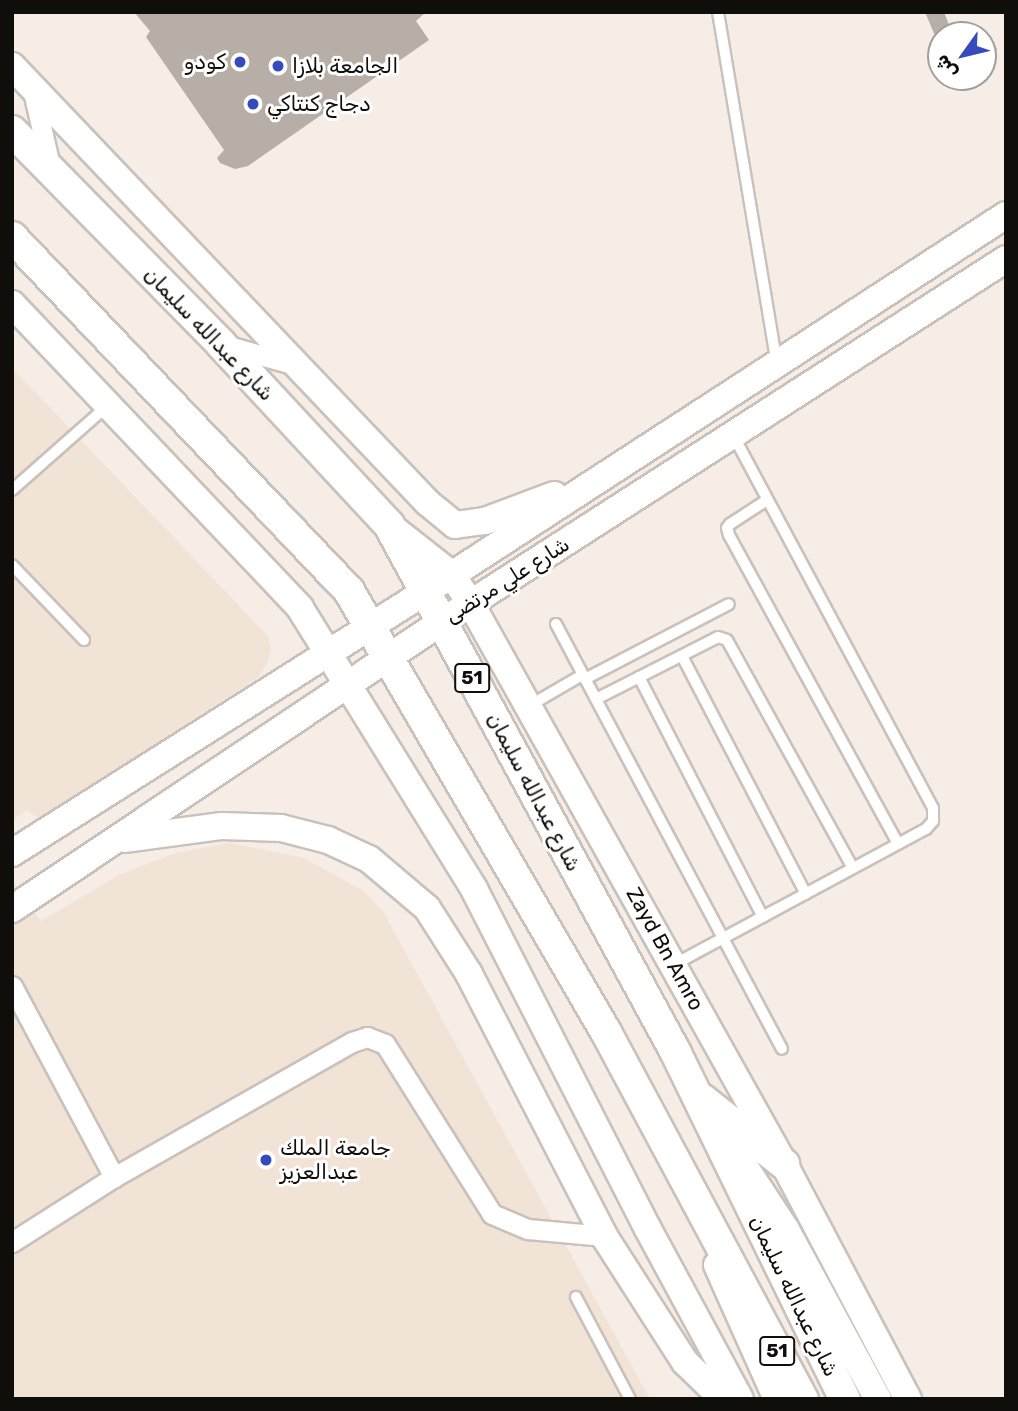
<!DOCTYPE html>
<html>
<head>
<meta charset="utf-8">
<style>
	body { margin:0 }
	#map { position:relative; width:1018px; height:1411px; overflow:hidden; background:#f6ede7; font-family:Rubik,"Noto Naskh Arabic",sans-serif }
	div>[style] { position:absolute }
	.built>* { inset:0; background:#f2e3d7 }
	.building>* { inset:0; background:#b6aea7 }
	.roads { filter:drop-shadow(2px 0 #cac1bb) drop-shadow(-2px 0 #cac1bb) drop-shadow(0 2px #cac1bb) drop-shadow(0 -2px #cac1bb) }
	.lane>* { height:10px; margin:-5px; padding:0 5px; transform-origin:5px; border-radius:5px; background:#fff }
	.street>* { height:19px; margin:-9.5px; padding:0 9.5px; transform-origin:9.5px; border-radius:9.5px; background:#fff }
	.secondary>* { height:26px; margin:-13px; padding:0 13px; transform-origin:13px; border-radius:13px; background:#fff }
	.primary>* { height:30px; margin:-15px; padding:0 15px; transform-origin:15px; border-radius:15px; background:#fff }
	.dots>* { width:19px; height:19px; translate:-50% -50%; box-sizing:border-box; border:4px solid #fff; border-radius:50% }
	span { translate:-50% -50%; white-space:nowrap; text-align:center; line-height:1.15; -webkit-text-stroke:6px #fff; paint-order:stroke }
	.shield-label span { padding:2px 5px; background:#fff; border:2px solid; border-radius:5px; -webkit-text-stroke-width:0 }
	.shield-label { font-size:19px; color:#100e0b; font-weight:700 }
	.poi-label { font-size:21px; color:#100e0b }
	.right { translate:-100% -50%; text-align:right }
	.left { translate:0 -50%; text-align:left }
	.street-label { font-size:21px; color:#100e0b }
	.frame { position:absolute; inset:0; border:14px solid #100e0b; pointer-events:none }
	.north { position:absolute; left:927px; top:21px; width:70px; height:70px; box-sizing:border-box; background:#fff; border:2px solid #9f9f9d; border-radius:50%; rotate:236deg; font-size:19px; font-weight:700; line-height:28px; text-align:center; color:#100e0b }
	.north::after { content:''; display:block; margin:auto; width:24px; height:32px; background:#354bbd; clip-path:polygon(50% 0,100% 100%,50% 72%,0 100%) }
</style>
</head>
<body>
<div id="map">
	<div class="built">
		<div style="clip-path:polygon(12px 368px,268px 636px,271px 649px,267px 664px,257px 678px,39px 819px,27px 810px,12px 821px)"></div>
		<div style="clip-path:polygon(230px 843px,304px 858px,364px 891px,384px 913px,650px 1399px,12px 1399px,12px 881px,41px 921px,121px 874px,175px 853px)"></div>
	</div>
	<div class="building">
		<div style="clip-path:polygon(134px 12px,426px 12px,416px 21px,429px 40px,248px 166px,235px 169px,220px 163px,217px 158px,224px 150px,146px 37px,150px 31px)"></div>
		<div style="clip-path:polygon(925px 12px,944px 12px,953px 35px,941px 35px,941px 50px)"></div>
		<div style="clip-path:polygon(990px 35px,997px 50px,983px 57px,983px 38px)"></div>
	</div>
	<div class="roads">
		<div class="lane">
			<div style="left:718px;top:12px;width:356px;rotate:80.5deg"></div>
			<div style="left:12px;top:490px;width:125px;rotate:-41.4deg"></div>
			<div style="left:767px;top:500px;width:44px;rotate:147deg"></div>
			<div style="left:730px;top:524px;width:5px;rotate:127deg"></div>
			<div style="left:727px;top:528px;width:7px;rotate:74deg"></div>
			<div style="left:729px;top:535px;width:352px;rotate:61.3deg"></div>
			<div style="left:12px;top:565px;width:104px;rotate:46.2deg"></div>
			<div style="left:556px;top:624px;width:481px;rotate:62deg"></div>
			<div style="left:682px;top:656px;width:268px;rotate:62.5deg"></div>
			<div style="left:639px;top:677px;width:270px;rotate:62.7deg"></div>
			<div style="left:585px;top:679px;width:162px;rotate:-27.5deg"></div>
			<div style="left:596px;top:699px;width:137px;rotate:-26.9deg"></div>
			<div style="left:718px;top:637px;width:9px;rotate:18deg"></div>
			<div style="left:727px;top:640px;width:260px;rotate:61.1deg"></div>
			<div style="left:529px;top:706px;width:61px;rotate:-30.3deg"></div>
			<div style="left:675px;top:964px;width:285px;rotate:-28.3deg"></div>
			<div style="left:926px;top:829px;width:11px;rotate:-49deg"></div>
			<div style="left:933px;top:821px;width:13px;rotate:-90deg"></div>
			<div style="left:933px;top:808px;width:421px;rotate:-118.2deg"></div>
			<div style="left:576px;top:1297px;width:115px;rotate:62.1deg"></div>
		</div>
		<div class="street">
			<div style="left:32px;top:87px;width:85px;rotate:77.1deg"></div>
			<div style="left:224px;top:345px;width:75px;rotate:15.5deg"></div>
			<div style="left:12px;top:986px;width:217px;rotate:61.9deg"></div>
			<div style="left:12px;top:1242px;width:121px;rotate:-32.5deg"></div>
			<div style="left:114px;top:1177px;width:274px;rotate:-29.6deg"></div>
			<div style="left:352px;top:1042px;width:16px;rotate:-18deg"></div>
			<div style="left:367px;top:1037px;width:19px;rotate:21deg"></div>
			<div style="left:385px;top:1044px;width:201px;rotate:57.8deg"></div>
			<div style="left:492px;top:1214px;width:39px;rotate:23deg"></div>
			<div style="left:528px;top:1229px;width:76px;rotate:5.3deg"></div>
		</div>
		<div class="secondary">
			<div style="left:12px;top:66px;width:603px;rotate:46.41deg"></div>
			<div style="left:428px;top:503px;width:35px;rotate:39deg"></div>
			<div style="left:455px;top:525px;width:30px;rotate:-8deg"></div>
			<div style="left:485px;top:521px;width:74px;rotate:-20.6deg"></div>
			<div style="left:12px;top:304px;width:419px;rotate:46.5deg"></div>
			<div style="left:300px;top:608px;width:331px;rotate:58.2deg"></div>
			<div style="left:474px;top:889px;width:382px;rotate:62.9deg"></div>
			<div style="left:648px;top:1229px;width:193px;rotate:61.6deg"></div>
			<div style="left:390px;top:526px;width:78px;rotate:38.2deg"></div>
			<div style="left:451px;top:574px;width:36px;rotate:56deg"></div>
			<div style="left:471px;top:604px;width:642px;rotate:60.8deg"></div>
			<div style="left:784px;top:1164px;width:266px;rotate:62.2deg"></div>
			<div style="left:124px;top:839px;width:99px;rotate:-7.6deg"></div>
			<div style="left:222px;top:826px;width:59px;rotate:1.9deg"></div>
			<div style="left:281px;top:828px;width:49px;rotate:14.3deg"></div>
			<div style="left:328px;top:840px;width:45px;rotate:24.9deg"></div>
			<div style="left:369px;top:859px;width:76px;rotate:40.2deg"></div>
			<div style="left:427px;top:908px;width:78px;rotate:57.5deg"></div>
			<div style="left:469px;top:974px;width:295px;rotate:62.7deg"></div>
			<div style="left:604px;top:1236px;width:150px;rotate:57.3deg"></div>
			<div style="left:685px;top:1362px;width:53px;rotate:44.2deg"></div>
			<div style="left:12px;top:853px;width:491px;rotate:-32.3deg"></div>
			<div style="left:427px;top:591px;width:690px;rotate:-33deg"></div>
			<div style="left:12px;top:909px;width:518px;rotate:-33.75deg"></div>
			<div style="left:443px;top:621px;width:669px;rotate:-32.74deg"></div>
			<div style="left:739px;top:1158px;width:84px;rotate:56.7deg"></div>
			<div style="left:785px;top:1228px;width:195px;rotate:61.5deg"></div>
			<div style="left:717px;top:1265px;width:147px;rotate:65.9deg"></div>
		</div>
		<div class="primary">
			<div style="left:12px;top:131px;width:298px;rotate:45.5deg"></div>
			<div style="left:221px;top:344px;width:247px;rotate:47.1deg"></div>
			<div style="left:389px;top:525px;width:599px;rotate:61.47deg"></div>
			<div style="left:675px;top:1051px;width:387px;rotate:64deg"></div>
			<div style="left:12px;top:237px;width:489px;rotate:46.4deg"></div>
			<div style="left:349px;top:591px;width:510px;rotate:59.77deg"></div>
			<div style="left:606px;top:1032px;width:417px;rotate:61.8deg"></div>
			<div style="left:702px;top:1099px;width:105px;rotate:38.4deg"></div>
		</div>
	</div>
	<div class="dots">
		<div style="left:240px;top:62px;background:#354bbd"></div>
		<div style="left:278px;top:66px;background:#354bbd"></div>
		<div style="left:253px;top:104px;background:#354bbd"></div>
		<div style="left:266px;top:1160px;background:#354bbd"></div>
	</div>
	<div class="shield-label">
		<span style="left:472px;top:678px">51</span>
		<span style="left:777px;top:1351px">51</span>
	</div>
	<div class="poi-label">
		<span class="right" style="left:226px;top:62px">كودو</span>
		<span class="left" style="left:292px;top:66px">الجامعة بلازا</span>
		<span class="left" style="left:267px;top:104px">دجاج كنتاكي</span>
		<span class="left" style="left:280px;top:1160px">جامعة الملك<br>عبدالعزيز</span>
	</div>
	<div class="street-label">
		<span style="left:209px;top:334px;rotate:46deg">شارع عبدالله سليمان</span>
		<span style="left:507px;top:580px;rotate:-32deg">شارع علي مرتضى</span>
		<span style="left:534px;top:792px;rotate:62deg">شارع عبدالله سليمان</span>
		<span style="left:665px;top:949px;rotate:61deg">Zayd Bn Amro</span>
		<span style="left:794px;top:1296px;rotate:64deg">شارع عبدالله سليمان</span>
	</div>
	<div class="frame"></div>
	<div class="north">ش</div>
</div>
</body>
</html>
